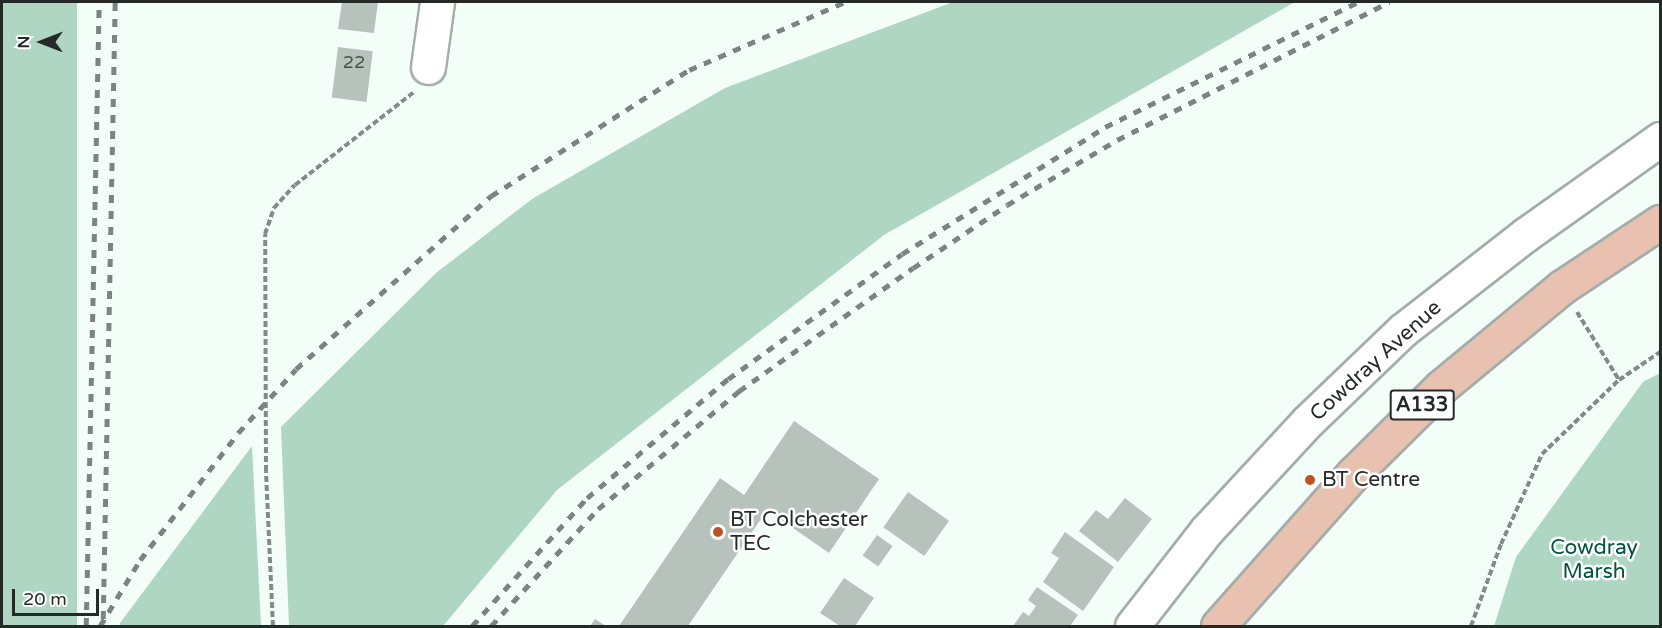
<!DOCTYPE html>
<html>
<head>
<meta charset="utf-8">
<style>
	body { margin:0 }
	#map { position:relative; width:1662px; height:628px; overflow:hidden; background:#f4fef9; font-family:"Varela Round",sans-serif }
	div>[style] { position:absolute }
	.green>* { inset:0; background:#aed6c3; transform-origin:0 0 }
	.building>* { inset:0; background:#b8c2bd; transform-origin:0 0 }
	.path>* { height:4px; margin-top:-2px; transform-origin:0; background:repeating-linear-gradient(90deg,#838a87 0 6px,transparent 0 9px) }
	.roads { filter:drop-shadow(2px 0 #a4ada9) drop-shadow(-2px 0 #a4ada9) drop-shadow(0 2px #a4ada9) drop-shadow(0 -2px #a4ada9) }
	.minor>* { height:33px; margin:-16.5px; padding:0 16.5px; transform-origin:16.5px; border-radius:16.5px; background:#fff }
	.major>* { height:33px; margin:-16.5px; padding:0 16.5px; transform-origin:16.5px; border-radius:16.5px; background:#e9c1b0 }
	.rail>* { height:4.5px; margin-top:-2.25px; transform-origin:0; background:repeating-linear-gradient(90deg,#7d8380 0 8px,transparent 0 16px) }
	.dots>* { width:16px; height:16px; translate:-50% -50%; box-sizing:border-box; border:3px solid #fff; border-radius:50% }
	span { translate:-50% -50%; white-space:nowrap; text-align:center; line-height:1.15; -webkit-text-stroke:5px #fff; paint-order:stroke }
	.number-label { font-size:18px; color:#4a4f4c }
	.number-label span { -webkit-text-stroke-width:0 }
	.shield-label span { padding:2px 4px; background:#fff; border:2px solid; border-radius:4px; -webkit-text-stroke-width:0 }
	.shield-label { font-size:20px; color:#252927; font-weight:700 }
	.street-label { font-size:21px; color:#252927 }
	.poi-label { font-size:21px; color:#252927 }
	.left { translate:0 -50%; text-align:left }
	.park-label { font-size:21px; color:#00533a }
	.frame { position:absolute; inset:0; border:3px solid #252927; pointer-events:none }
	.north { position:absolute; left:12px; top:12px; width:60px; height:60px; -webkit-text-stroke:4px #fff; paint-order:stroke; rotate:270deg; font-size:16px; font-weight:700; line-height:24px; text-align:center; color:#252927 }
	.north::after { content:''; display:block; margin:auto; width:21px; height:27px; background:#252927; clip-path:polygon(50% 0,100% 100%,50% 72%,0 100%) }
	.scale { position:absolute; left:12px; top:589px; width:87px; height:27px; box-sizing:border-box; border:3px solid #252927; border-top:0; padding-left:8px; font-size:18px; line-height:21px; white-space:nowrap; color:#252927; -webkit-text-stroke:4px #fff; paint-order:stroke }
</style>
</head>
<body>
<div id="map">
	<div class="green">
		<div style="left:2px;top:2px;width:75px;height:624px"></div>
		<div style="clip-path:polygon(953px 2px,1295px 2px,884px 235px,557px 490px,443px 626px,289px 626px,281px 427px,436px 273px,532px 199px,725px 88px)"></div>
		<div style="clip-path:polygon(1660px 373px,1660px 626px,1494px 626px,1516px 557px,1643px 382px)"></div>
		<div style="clip-path:polygon(252px 446px,261px 626px,120px 626px,120px 623px)"></div>
	</div>
	<div class="building">
		<div style="clip-path:polygon(342px 2px,378px 2px,374px 33px,338px 29px)"></div>
		<div style="left:338px;top:47px;width:35px;height:51px;rotate:7deg"></div>
		<div style="clip-path:polygon(794px 421px,879px 479px,829px 553px,767px 510px,688px 626px,619px 626px,720px 478px,744px 495px)"></div>
		<div style="left:908px;top:492px;width:50px;height:43px;rotate:35deg"></div>
		<div style="clip-path:polygon(1125px 498px,1152px 519px,1118px 562px,1079px 531px,1096px 510px,1108px 519px)"></div>
		<div style="clip-path:polygon(1065px 532px,1114px 567px,1083px 611px,1043px 582px,1059px 558px,1051px 553px)"></div>
		<div style="left:877px;top:535px;width:19px;height:25px;rotate:35deg"></div>
		<div style="clip-path:polygon(844px 578px,874px 598px,855px 626px,840px 626px,820px 613px)"></div>
		<div style="clip-path:polygon(1037px 587px,1078px 615px,1070px 626px,1013px 626px,1023px 612px,1029px 616px,1036px 606px,1028px 600px)"></div>
		<div style="clip-path:polygon(595px 619px,606px 626px,590px 626px)"></div>
	</div>
	<div class="path">
		<div style="left:1577px;top:312px;width:80px;rotate:58.3deg"></div>
		<div style="left:273px;top:626px;width:155px;rotate:-92.6deg"></div>
		<div style="left:266px;top:471px;width:237px;rotate:-90.2deg"></div>
		<div style="left:265px;top:234px;width:28px;rotate:-71deg"></div>
		<div style="left:274px;top:208px;width:31px;rotate:-48deg"></div>
		<div style="left:295px;top:185px;width:151px;rotate:-38deg"></div>
		<div style="left:1471px;top:626px;width:87px;rotate:-69.9deg"></div>
		<div style="left:1501px;top:544px;width:99px;rotate:-65.5deg"></div>
		<div style="left:1542px;top:454px;width:107px;rotate:-43.9deg"></div>
		<div style="left:1619px;top:380px;width:50px;rotate:-34.3deg"></div>
	</div>
	<div class="roads">
		<div class="minor">
			<div style="left:428px;top:67px;width:66px;rotate:-82.1deg"></div>
			<div style="left:1132px;top:626px;width:120px;rotate:-52.1deg"></div>
			<div style="left:1206px;top:531px;width:150px;rotate:-47.2deg"></div>
			<div style="left:1308px;top:421px;width:132px;rotate:-43.8deg"></div>
			<div style="left:1403px;top:330px;width:155px;rotate:-37.9deg"></div>
			<div style="left:1525px;top:235px;width:166px;rotate:-35.4deg"></div>
		</div>
		<div class="major">
			<div style="left:1218px;top:626px;width:203px;rotate:-48.4deg"></div>
			<div style="left:1353px;top:474px;width:124px;rotate:-44.7deg"></div>
			<div style="left:1441px;top:387px;width:157px;rotate:-39.6deg"></div>
			<div style="left:1562px;top:287px;width:118px;rotate:-33.6deg"></div>
		</div>
	</div>
	<div class="rail">
		<div style="left:103px;top:619px;width:617px;rotate:-88.89deg"></div>
		<div style="left:86px;top:626px;width:624px;rotate:-88.81deg"></div>
		<div style="left:100px;top:626px;width:77px;rotate:-58.8deg"></div>
		<div style="left:140px;top:560px;width:160px;rotate:-52.3deg"></div>
		<div style="left:238px;top:433px;width:86px;rotate:-47.8deg"></div>
		<div style="left:296px;top:369px;width:261px;rotate:-41.6deg"></div>
		<div style="left:491px;top:196px;width:235px;rotate:-32.5deg"></div>
		<div style="left:689px;top:70px;width:170px;rotate:-23.6deg"></div>
		<div style="left:472px;top:626px;width:172px;rotate:-48.1deg"></div>
		<div style="left:587px;top:498px;width:185px;rotate:-40.2deg"></div>
		<div style="left:728px;top:379px;width:214px;rotate:-35.7deg"></div>
		<div style="left:902px;top:254px;width:239px;rotate:-32deg"></div>
		<div style="left:1105px;top:127px;width:282px;rotate:-26.3deg"></div>
		<div style="left:491px;top:626px;width:159px;rotate:-47.6deg"></div>
		<div style="left:598px;top:509px;width:184px;rotate:-39.9deg"></div>
		<div style="left:739px;top:391px;width:213px;rotate:-35.3deg"></div>
		<div style="left:913px;top:268px;width:113px;rotate:-33.8deg"></div>
		<div style="left:1007px;top:205px;width:128px;rotate:-30.6deg"></div>
		<div style="left:1117px;top:140px;width:305px;rotate:-26.9deg"></div>
	</div>
	<div class="dots">
		<div style="left:1310px;top:480px;background:#b95424"></div>
		<div style="left:718px;top:532px;background:#b95424"></div>
	</div>
	<div class="number-label">
		<span style="left:354px;top:62px">22</span>
	</div>
	<div class="shield-label">
		<span style="left:1422px;top:405px">A133</span>
	</div>
	<div class="street-label">
		<span style="left:1376px;top:361px;rotate:-42deg">Cowdray Avenue</span>
	</div>
	<div class="poi-label">
		<span class="left" style="left:1322px;top:480px">BT Centre</span>
		<span class="left" style="left:730px;top:532px">BT Colchester<br>TEC</span>
	</div>
	<div class="park-label">
		<span style="left:1594px;top:560px">Cowdray<br>Marsh</span>
	</div>
	<div class="frame"></div>
	<div class="north">N</div>
	<div class="scale">20 m</div>
</div>
</body>
</html>
